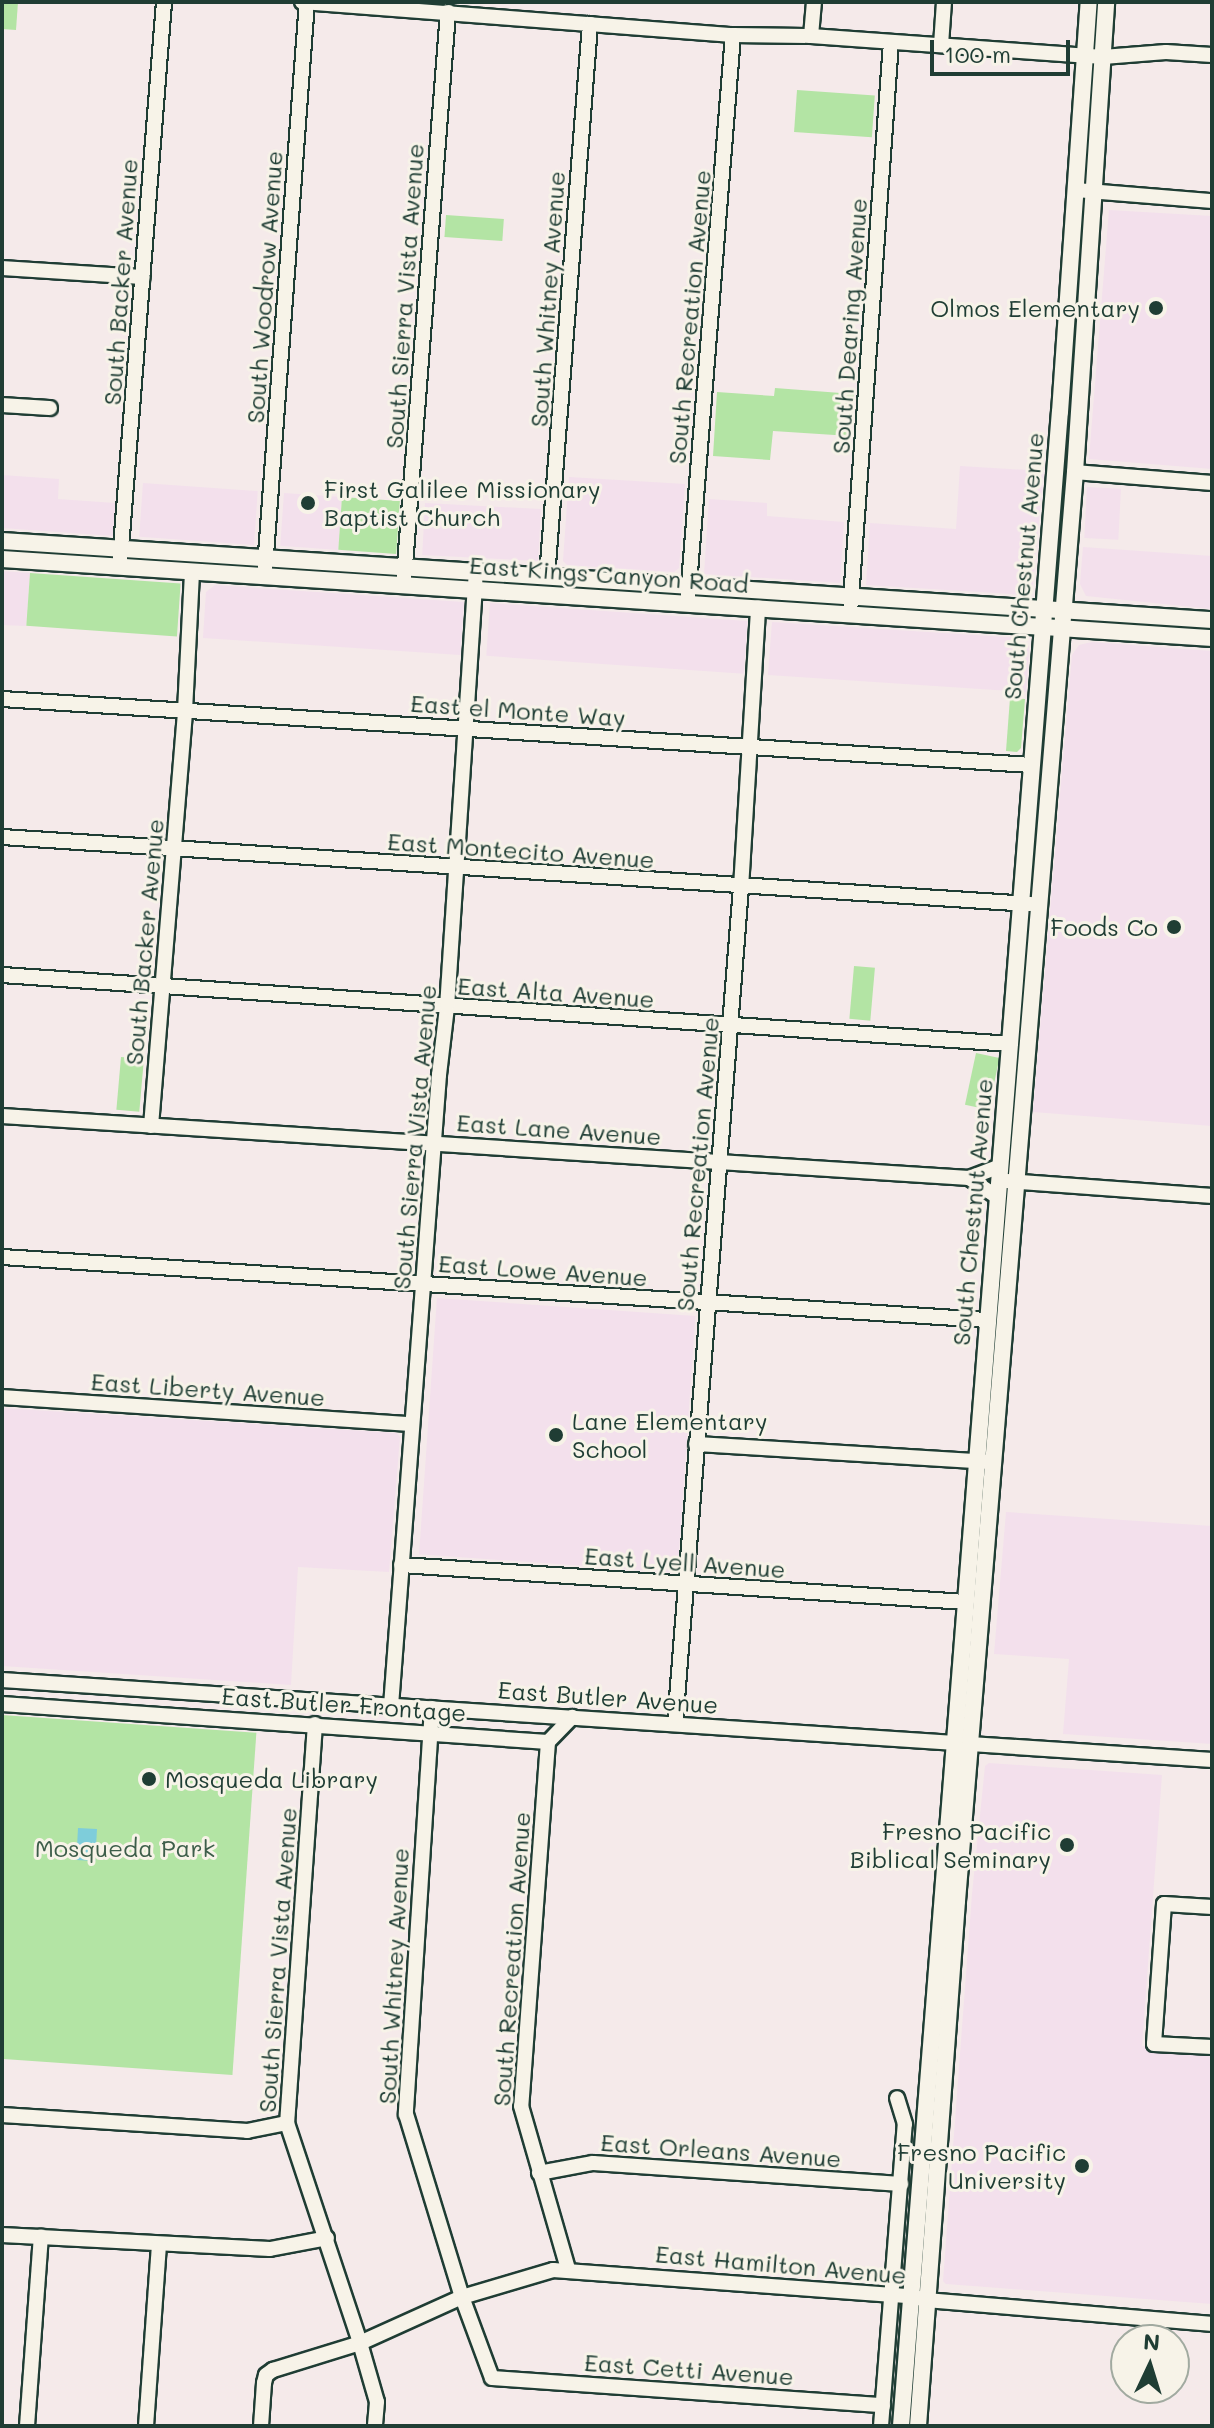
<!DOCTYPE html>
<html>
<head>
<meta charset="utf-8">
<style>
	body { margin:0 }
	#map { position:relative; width:1214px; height:2428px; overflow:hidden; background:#f5eaea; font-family:Mali,sans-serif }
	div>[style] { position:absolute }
	.built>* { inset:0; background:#f3e0ec; transform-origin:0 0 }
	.green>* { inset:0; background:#b3e4a4; transform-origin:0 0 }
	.water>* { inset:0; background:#7ecdda; transform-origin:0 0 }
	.roads { filter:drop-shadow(2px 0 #1f3d34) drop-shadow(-2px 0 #1f3d34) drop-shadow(0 2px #1f3d34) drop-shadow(0 -2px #1f3d34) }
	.minor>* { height:14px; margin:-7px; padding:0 7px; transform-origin:7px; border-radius:7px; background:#f7f3e8 }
	.major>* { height:16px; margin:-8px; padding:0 8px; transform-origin:8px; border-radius:8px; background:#f7f3e8 }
	.dots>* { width:22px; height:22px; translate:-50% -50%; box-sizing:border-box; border:4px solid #f7f3e8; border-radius:50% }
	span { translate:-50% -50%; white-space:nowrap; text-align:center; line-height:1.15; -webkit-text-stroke:6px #f7f3e8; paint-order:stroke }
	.street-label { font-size:24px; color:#1f3d34 }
	.poi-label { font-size:24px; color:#1f3d34 }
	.right { translate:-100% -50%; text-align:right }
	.left { translate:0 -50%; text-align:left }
	.park-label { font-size:24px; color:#3d5e4a }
	.frame { position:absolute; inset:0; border:4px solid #1f3d34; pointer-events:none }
	.north { position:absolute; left:1110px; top:2324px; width:80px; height:80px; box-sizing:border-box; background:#f7f3e8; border:2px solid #a1aaa0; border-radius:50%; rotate:4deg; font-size:22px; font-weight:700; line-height:32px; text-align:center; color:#1f3d34 }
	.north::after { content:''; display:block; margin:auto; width:28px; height:36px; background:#1f3d34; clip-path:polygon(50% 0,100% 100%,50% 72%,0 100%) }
	.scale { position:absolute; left:930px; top:40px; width:140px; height:36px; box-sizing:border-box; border:4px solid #1f3d34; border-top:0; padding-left:10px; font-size:24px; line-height:28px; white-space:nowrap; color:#1f3d34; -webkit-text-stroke:6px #f7f3e8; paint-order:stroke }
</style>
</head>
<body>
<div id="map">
	<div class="built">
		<div style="clip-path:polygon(1109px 210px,1212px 216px,1212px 469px,1089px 459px)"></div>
		<div style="clip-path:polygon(960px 466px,1044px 471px,1032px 593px,1025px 595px,866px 585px,870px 523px,956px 529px)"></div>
		<div style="clip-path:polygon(2px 475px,59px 479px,58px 499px,115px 503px,113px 536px,2px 528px)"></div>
		<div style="clip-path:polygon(569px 477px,685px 484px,679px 568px,674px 572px,567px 565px,563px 561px)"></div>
		<div style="left:143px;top:483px;width:115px;height:54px;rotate:4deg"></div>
		<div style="left:1087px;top:487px;width:34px;height:51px;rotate:3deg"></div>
		<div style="left:284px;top:493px;width:58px;height:53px;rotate:4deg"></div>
		<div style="clip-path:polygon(709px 499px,767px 503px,767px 516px,844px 522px,840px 583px,704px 574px)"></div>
		<div style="left:425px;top:503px;width:116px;height:52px;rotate:3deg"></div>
		<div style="clip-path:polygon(1083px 547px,1212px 556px,1212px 609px,1086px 596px,1080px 584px)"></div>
		<div style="clip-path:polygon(2px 571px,30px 573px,26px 626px,2px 625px)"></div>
		<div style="clip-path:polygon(215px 585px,464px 602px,460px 655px,203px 638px,206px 592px)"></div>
		<div style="left:490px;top:603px;width:258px;height:53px;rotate:4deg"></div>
		<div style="clip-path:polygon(772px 622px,1022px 638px,1029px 646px,1026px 692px,768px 675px)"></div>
		<div style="clip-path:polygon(1092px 642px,1212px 651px,1212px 1126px,1033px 1112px,1072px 655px,1079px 645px)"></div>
		<div style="left:437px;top:1298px;width:259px;height:257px;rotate:4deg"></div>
		<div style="clip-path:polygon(2px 1408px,397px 1433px,400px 1437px,389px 1572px,298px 1567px,291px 1685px,2px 1666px)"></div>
		<div style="clip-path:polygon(1006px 1512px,1212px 1526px,1212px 1744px,1063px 1734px,1069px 1659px,994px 1654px)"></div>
		<div style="clip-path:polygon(989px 1763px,1162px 1775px,1142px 2046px,1212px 2052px,1212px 2304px,946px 2284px,943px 2281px,972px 1894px,985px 1766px)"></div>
	</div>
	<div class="green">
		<div style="clip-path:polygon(2px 2px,18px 2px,16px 30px,2px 29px)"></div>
		<div style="left:797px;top:90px;width:78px;height:42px;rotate:4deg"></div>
		<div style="left:446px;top:215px;width:58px;height:22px;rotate:4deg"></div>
		<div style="clip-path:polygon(775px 388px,854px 394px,850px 436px,773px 431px,770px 460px,713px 456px,717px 392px,774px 396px)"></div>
		<div style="left:342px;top:497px;width:58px;height:53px;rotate:4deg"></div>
		<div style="left:30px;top:573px;width:151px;height:53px;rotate:4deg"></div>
		<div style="clip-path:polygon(1010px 698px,1025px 699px,1021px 748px,1017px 752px,1006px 751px)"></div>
		<div style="left:854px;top:966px;width:21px;height:53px;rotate:5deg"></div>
		<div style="left:976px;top:1053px;width:24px;height:53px;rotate:12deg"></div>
		<div style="left:121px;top:1057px;width:23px;height:53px;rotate:5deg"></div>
		<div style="left:2px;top:1715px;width:255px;height:343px;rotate:4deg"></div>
	</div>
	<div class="water">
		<div style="left:78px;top:1828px;width:19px;height:32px;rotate:3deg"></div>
	</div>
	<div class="roads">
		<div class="minor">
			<div style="left:302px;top:2px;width:432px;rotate:4.4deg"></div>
			<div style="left:733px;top:35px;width:78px;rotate:0.7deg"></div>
			<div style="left:811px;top:36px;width:293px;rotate:4.1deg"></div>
			<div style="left:1103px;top:57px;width:63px;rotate:-4.5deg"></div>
			<div style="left:1166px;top:52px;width:46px;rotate:3.7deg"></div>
			<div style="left:811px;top:36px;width:34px;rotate:-85deg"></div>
			<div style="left:941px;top:45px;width:43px;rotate:-86deg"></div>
			<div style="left:1077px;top:190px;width:135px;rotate:4.7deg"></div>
			<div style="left:2px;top:268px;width:141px;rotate:3.7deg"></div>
			<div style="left:2px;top:405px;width:48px;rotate:3.6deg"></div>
			<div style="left:1075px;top:472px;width:137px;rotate:4.6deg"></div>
			<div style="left:120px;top:560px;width:560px;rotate:-85.49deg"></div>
			<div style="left:265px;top:568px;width:568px;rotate:-85.76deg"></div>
			<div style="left:547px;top:577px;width:555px;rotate:-85.55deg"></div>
			<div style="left:404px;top:578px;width:568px;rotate:-85.55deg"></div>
			<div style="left:688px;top:597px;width:564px;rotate:-85.42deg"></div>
			<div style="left:850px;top:613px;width:571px;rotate:-85.89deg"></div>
			<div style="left:2px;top:699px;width:1031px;rotate:3.67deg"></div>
			<div style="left:2px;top:837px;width:1031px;rotate:3.73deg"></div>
			<div style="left:2px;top:975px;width:1011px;rotate:3.91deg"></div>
			<div style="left:2px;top:1116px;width:969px;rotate:3.67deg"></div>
			<div style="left:969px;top:1178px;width:33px;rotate:-21deg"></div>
			<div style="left:151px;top:1126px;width:416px;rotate:-85.3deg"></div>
			<div style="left:185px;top:711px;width:140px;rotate:-87.1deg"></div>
			<div style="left:969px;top:1178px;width:34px;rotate:34deg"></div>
			<div style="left:1007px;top:1181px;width:206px;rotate:4.2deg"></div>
			<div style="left:2px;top:1257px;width:986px;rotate:3.66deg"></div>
			<div style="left:2px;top:1397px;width:410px;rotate:3.8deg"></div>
			<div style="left:696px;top:1444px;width:292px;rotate:3.5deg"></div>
			<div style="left:401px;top:1565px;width:566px;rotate:3.75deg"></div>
			<div style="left:2px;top:1680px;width:1213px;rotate:3.78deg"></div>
			<div style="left:2px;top:1704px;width:547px;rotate:3.98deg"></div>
			<div style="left:391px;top:1706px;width:633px;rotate:-85.65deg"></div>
			<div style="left:439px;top:1075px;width:68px;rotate:-83.3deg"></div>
			<div style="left:447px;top:1007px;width:428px;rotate:-86.2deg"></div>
			<div style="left:432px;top:1708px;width:407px;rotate:93.7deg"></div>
			<div style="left:406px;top:2114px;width:191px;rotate:73deg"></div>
			<div style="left:462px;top:2297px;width:86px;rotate:69.7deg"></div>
			<div style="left:492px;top:2378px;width:392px;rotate:4deg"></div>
			<div style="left:315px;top:1724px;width:400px;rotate:94deg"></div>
			<div style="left:287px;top:2123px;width:232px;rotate:71.6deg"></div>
			<div style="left:360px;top:2343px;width:61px;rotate:73.9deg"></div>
			<div style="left:377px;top:2402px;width:24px;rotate:95deg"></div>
			<div style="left:675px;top:1724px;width:839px;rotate:-85.49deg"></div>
			<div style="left:741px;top:888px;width:281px;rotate:-86.5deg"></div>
			<div style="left:548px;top:1742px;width:365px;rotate:94.2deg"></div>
			<div style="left:521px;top:2106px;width:170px;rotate:73.9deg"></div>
			<div style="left:548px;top:1742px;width:35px;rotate:-46deg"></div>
			<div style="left:1212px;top:1907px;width:48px;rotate:-176.4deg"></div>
			<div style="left:1164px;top:1904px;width:140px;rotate:94.1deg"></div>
			<div style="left:1154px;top:2044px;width:58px;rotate:3deg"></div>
			<div style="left:2px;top:2115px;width:246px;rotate:3.7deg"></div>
			<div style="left:247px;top:2131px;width:41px;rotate:-11.3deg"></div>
			<div style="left:539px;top:2173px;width:55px;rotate:-10.5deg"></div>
			<div style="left:593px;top:2163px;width:309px;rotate:3.9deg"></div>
			<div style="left:2px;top:2235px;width:268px;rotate:3deg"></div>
			<div style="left:270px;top:2249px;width:58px;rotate:-10.9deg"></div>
			<div style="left:27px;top:2426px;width:190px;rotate:-85.8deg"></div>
			<div style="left:146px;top:2426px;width:182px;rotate:-85.9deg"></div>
			<div style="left:261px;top:2426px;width:43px;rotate:-86deg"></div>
			<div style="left:264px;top:2383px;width:8px;rotate:-76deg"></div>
			<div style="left:266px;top:2375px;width:9px;rotate:-36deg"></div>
			<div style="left:273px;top:2370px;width:91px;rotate:-17.2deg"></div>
			<div style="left:360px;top:2343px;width:112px;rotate:-24.3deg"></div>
			<div style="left:462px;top:2297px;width:95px;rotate:-16.5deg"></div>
			<div style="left:553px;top:2270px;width:358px;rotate:4.2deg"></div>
			<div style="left:910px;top:2296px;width:17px;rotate:13deg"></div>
			<div style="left:927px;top:2300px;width:286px;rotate:4.8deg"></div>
			<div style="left:881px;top:2426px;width:303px;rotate:-85.5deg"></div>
			<div style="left:905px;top:2124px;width:27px;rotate:-107deg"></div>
		</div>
		<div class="major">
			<div style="left:2px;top:541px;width:1213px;rotate:3.74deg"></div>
			<div style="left:2px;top:559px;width:1213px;rotate:3.74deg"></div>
			<div style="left:901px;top:2426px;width:2020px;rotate:-85.49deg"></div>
			<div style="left:1060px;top:412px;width:411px;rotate:-86deg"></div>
			<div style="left:918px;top:2426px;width:526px;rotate:-85.75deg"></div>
			<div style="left:957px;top:1901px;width:1434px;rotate:-85.28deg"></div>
			<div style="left:1075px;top:472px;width:471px;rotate:-86.2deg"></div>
		</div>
	</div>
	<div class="dots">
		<div style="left:1156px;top:308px;background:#1f3d34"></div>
		<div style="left:308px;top:503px;background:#1f3d34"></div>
		<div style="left:1174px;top:927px;background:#1f3d34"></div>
		<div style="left:556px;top:1435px;background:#1f3d34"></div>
		<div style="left:149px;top:1779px;background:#1f3d34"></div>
		<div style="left:1067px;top:1845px;background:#1f3d34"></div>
		<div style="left:1082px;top:2166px;background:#1f3d34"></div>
	</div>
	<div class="street-label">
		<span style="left:120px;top:282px;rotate:-86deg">South Backer Avenue</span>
		<span style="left:264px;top:287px;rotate:-86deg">South Woodrow Avenue</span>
		<span style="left:404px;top:296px;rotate:-86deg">South Sierra Vista Avenue</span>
		<span style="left:547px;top:299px;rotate:-86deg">South Whitney Avenue</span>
		<span style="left:689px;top:317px;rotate:-85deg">South Recreation Avenue</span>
		<span style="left:849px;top:326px;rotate:-86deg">South Dearing Avenue</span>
		<span style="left:1023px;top:566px;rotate:-85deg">South Chestnut Avenue</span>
		<span style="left:609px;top:574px;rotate:4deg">East Kings Canyon Road</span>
		<span style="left:518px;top:710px;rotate:4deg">East el Monte Way</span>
		<span style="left:521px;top:850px;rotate:4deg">East Montecito Avenue</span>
		<span style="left:144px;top:942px;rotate:-85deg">South Backer Avenue</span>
		<span style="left:556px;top:992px;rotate:4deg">East Alta Avenue</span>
		<span style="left:559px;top:1129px;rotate:4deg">East Lane Avenue</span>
		<span style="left:414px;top:1137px;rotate:-85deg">South Sierra Vista Avenue</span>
		<span style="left:697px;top:1164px;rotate:-85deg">South Recreation Avenue</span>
		<span style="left:972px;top:1212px;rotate:-85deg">South Chestnut Avenue</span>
		<span style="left:543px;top:1270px;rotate:4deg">East Lowe Avenue</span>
		<span style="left:208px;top:1389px;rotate:4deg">East Liberty Avenue</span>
		<span style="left:685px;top:1562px;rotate:4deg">East Lyell Avenue</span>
		<span style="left:608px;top:1697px;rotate:4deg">East Butler Avenue</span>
		<span style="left:344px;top:1704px;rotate:4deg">East Butler Frontage</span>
		<span style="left:511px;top:1959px;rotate:-86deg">South Recreation Avenue</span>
		<span style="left:277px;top:1960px;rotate:-86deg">South Sierra Vista Avenue</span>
		<span style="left:393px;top:1976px;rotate:-87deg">South Whitney Avenue</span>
		<span style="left:721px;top:2150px;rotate:4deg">East Orleans Avenue</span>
		<span style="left:781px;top:2264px;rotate:5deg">East Hamilton Avenue</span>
		<span style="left:689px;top:2369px;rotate:4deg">East Cetti Avenue</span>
	</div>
	<div class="poi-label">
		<span class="right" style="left:1140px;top:308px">Olmos Elementary</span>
		<span class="left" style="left:324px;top:503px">First Galilee Missionary<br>Baptist Church</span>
		<span class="right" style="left:1158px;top:927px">Foods Co</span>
		<span class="left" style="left:572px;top:1435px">Lane Elementary<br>School</span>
		<span class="left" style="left:165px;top:1779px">Mosqueda Library</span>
		<span class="right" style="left:1051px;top:1845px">Fresno Pacific<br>Biblical Seminary</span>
		<span class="right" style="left:1066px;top:2166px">Fresno Pacific<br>University</span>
	</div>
	<div class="park-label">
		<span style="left:125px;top:1848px">Mosqueda Park</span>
	</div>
	<div class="frame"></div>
	<div class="north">N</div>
	<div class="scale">100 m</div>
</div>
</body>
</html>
